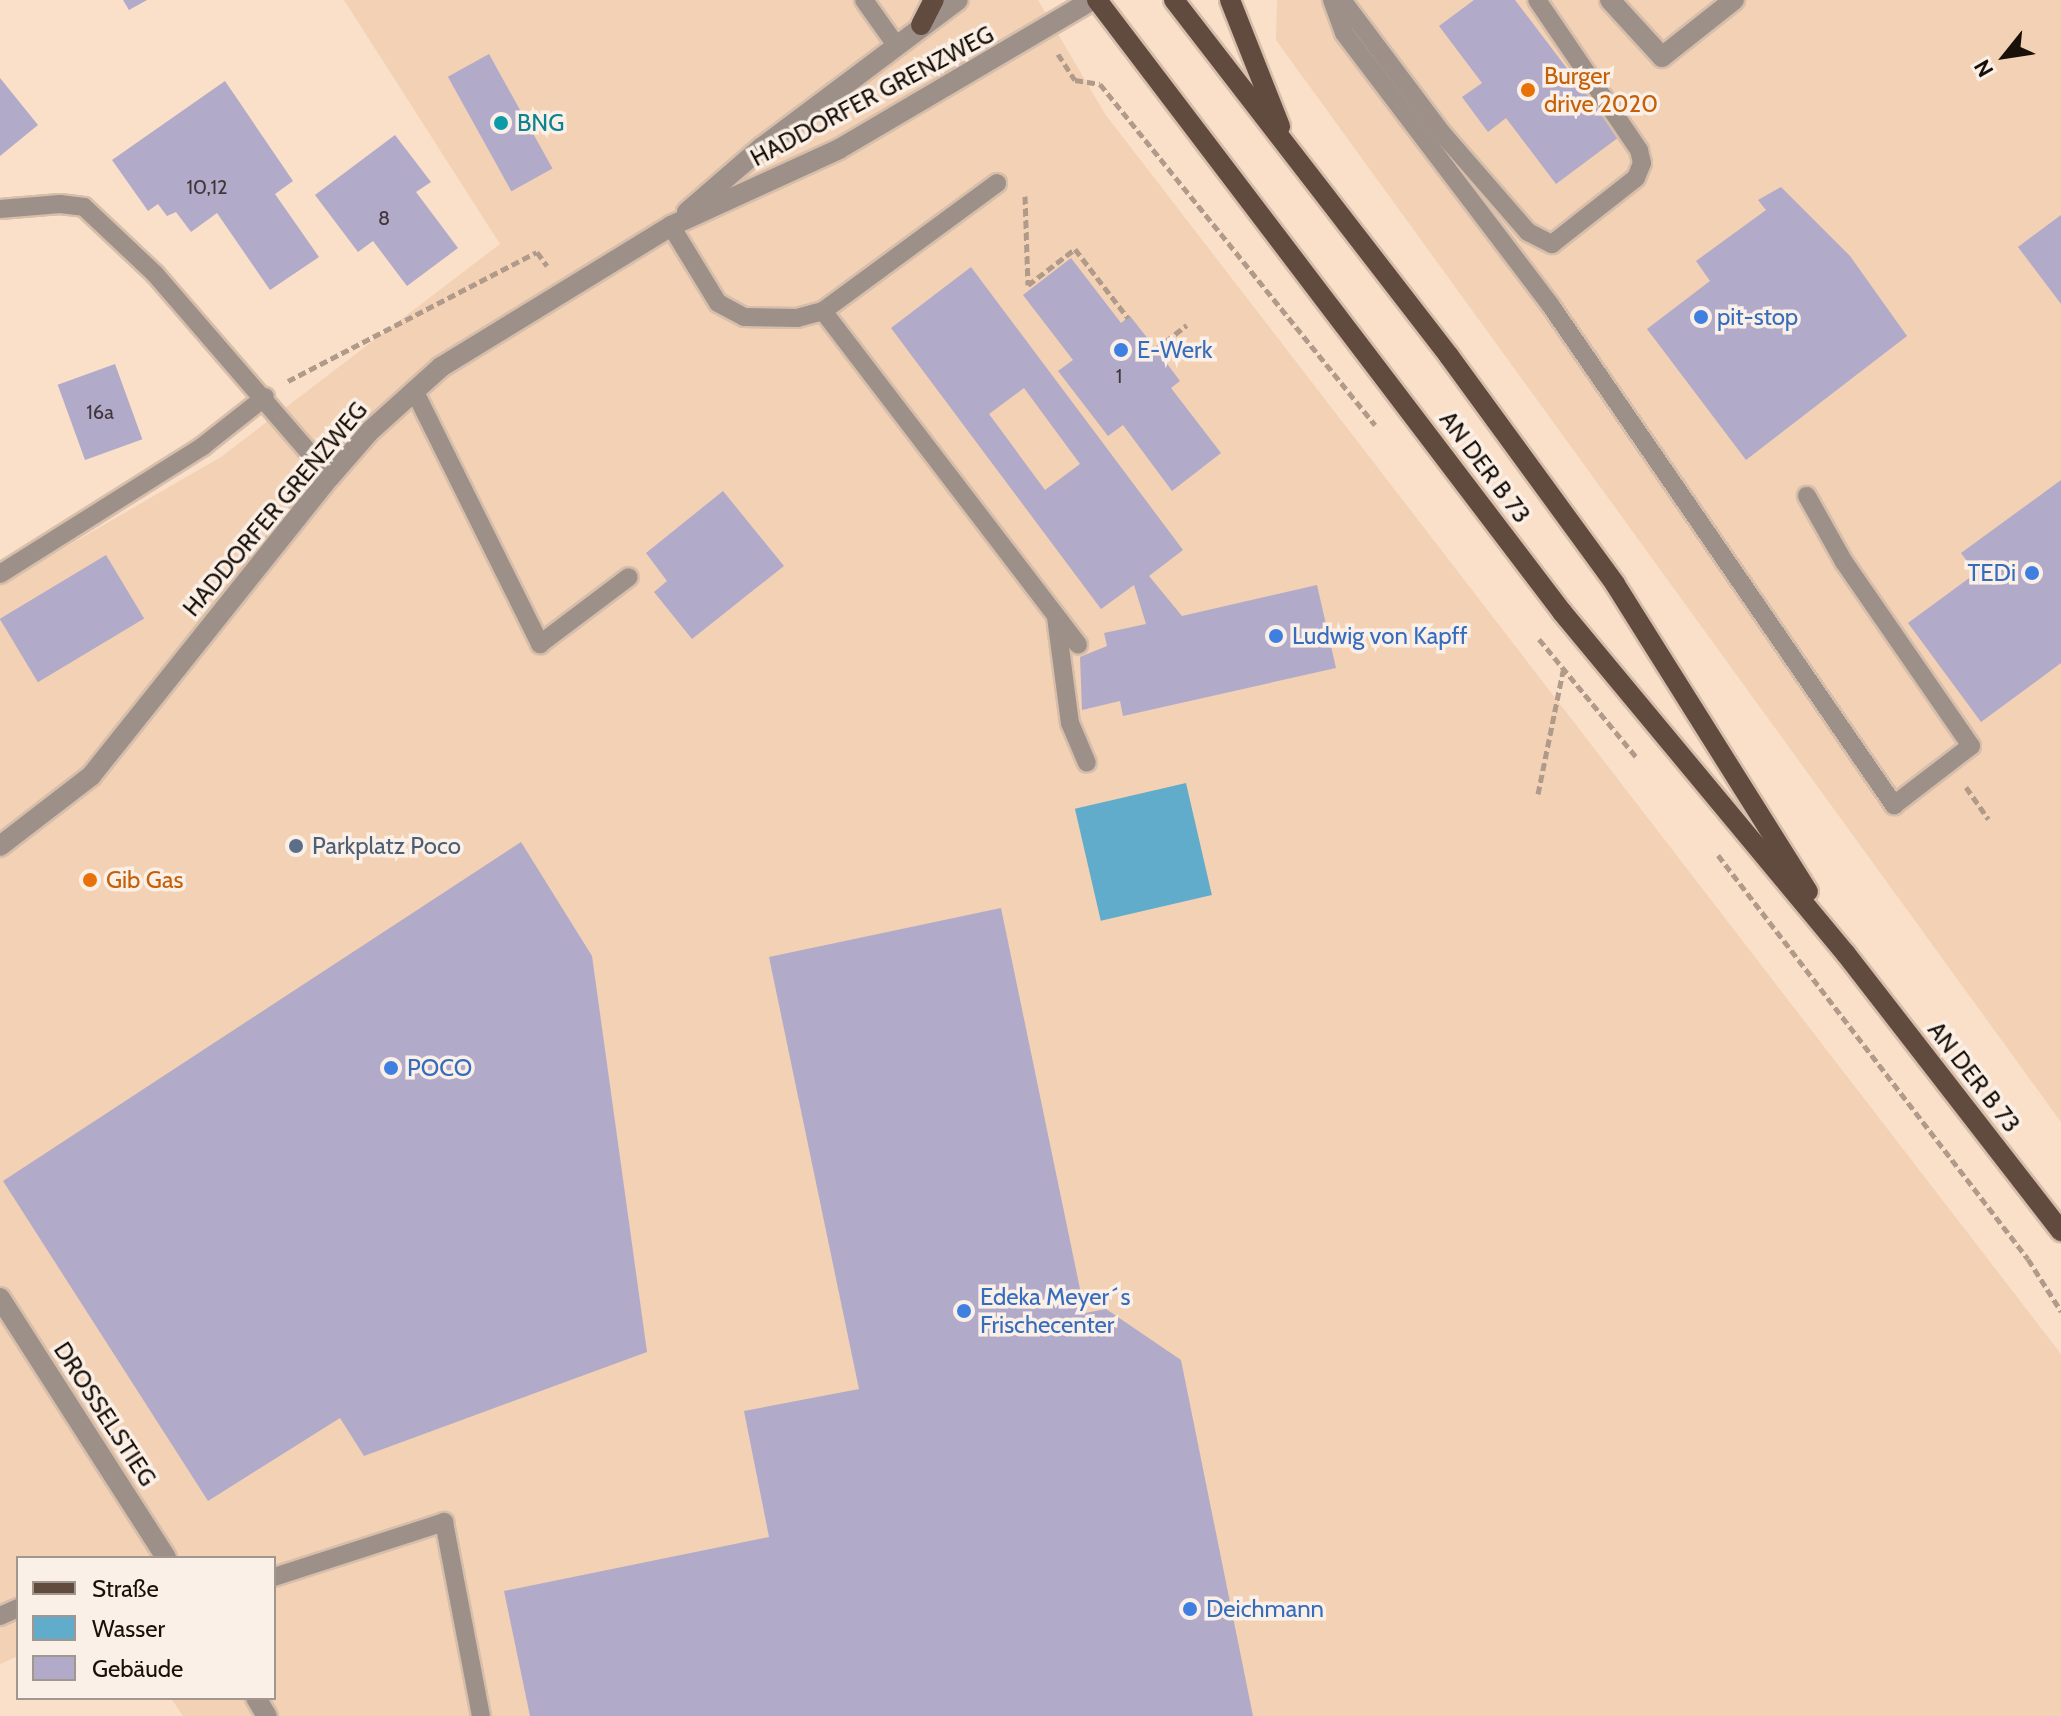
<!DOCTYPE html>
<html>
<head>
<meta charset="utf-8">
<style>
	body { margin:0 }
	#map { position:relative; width:2061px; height:1716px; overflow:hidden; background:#fadfc9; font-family:Cabin,sans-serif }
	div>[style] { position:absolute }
	.built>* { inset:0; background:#f2d1b5 }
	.water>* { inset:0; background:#61accb; transform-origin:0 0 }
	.building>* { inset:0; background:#b1aac8; transform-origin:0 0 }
	.path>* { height:5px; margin-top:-2.5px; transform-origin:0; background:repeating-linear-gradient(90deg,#b09b8a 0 8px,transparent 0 12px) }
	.roads { filter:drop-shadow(2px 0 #d6beaa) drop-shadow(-2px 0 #d6beaa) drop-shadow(0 2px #d6beaa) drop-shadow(0 -2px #d6beaa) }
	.service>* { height:18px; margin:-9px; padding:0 9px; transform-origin:9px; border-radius:9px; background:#9d9089 }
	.minor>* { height:20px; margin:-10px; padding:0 10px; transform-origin:10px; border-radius:10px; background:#9d9089 }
	.primary>* { height:20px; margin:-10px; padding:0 10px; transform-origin:10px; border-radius:10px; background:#614b3f }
	.dots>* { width:22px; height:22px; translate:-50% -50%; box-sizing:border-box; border:4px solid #fbf0e7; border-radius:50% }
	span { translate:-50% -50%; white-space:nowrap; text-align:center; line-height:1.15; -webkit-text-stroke:7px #fbf0e7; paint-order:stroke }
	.number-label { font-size:20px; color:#3f3739 }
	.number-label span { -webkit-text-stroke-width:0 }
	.food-label { font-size:24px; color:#c56008 }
	.left { translate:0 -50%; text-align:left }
	.street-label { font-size:24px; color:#191109 }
	.culture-label { font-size:24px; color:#0d838f }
	.shop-label { font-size:24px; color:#366cbe }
	.right { translate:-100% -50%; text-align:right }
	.service-label { font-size:24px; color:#4e5e75 }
	.legend { position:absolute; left:16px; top:1556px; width:260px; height:144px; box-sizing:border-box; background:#fbf0e7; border:2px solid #a1978e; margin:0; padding:10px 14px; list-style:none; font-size:24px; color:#191109 }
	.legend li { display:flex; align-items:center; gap:16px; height:40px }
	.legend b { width:40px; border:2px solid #a1978e }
	.north { position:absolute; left:1965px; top:16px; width:80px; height:80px; -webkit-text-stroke:6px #fbf0e7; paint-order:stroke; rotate:240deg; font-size:22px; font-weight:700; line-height:32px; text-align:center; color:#191109 }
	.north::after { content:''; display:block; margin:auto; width:28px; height:36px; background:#191109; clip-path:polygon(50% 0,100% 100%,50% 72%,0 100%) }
</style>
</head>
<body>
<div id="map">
	<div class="built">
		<div style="clip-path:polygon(344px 0,1038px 0,1105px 114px,2061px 1354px,2061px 1716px,183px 1716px,171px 1698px,274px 1698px,274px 1558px,18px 1558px,18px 1656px,0 1664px,0 585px,221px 457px,500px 244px)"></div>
		<div style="clip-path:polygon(1277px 0,2061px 0,2061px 1122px,1276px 40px)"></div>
	</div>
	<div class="water">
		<div style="left:1186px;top:783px;width:115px;height:114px;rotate:77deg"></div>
	</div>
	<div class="building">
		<div style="clip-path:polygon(123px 0,147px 0,129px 10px)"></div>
		<div style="clip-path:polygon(1474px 0,1515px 0,1619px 137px,1556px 184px,1506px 118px,1488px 132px,1462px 97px,1482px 83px,1439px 26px)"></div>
		<div style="left:489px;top:54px;width:131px;height:47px;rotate:61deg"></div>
		<div style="clip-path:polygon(0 78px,38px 125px,0 156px)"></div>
		<div style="clip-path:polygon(225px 81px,293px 181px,275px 194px,319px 257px,270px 290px,217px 213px,191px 232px,176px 212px,167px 216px,158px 204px,148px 211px,112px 160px)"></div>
		<div style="clip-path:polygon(395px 135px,431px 182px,416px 192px,458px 248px,407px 286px,373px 241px,358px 252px,315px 195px)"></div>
		<div style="clip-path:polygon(1781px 187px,1850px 256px,1907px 336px,1746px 460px,1647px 329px,1710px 281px,1696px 261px,1766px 210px,1758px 200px)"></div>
		<div style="clip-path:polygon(2061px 215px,2061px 304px,2018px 247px)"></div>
		<div style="clip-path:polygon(1071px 258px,1121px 323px,1130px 316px,1156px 349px,1180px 381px,1171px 388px,1221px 453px,1172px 491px,1123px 425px,1108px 436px,1058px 371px,1073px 360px,1023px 295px)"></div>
		<div style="clip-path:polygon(evenodd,971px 267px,1183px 550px,1149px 576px,1182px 616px,1317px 585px,1336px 668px,1123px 716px,1120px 701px,1082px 710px,1080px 657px,1107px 646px,1104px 633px,1146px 624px,1134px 585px,1101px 609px,891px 328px,971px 267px,1024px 388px,1080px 464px,1045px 490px,989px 414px,1024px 388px)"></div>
		<div style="left:115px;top:364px;width:80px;height:61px;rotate:70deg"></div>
		<div style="clip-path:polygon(2061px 480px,2061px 663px,1981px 722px,1908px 623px,1976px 573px,1961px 553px)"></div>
		<div style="clip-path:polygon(723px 491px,784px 566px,692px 639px,654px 592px,667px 581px,646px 553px)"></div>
		<div style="left:106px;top:555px;width:74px;height:124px;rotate:59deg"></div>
		<div style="clip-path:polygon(521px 842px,592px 956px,647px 1352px,364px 1456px,340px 1418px,208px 1501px,3px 1181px)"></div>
		<div style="clip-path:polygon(1001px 908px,1085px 1313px,1106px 1309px,1181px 1360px,1253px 1716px,530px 1716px,504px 1591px,769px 1537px,744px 1411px,859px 1389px,769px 957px)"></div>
	</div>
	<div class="path">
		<div style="left:1058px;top:54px;width:31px;rotate:57deg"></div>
		<div style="left:1075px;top:80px;width:25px;rotate:9deg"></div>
		<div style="left:1100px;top:84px;width:438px;rotate:51.1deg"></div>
		<div style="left:1025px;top:196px;width:89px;rotate:88.1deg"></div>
		<div style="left:1028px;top:285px;width:59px;rotate:-37.5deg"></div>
		<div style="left:1075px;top:249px;width:87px;rotate:52.5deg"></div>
		<div style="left:1156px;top:349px;width:39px;rotate:-38deg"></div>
		<div style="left:288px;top:381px;width:280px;rotate:-27.4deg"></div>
		<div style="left:537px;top:252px;width:17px;rotate:54deg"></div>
		<div style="left:1539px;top:639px;width:154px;rotate:50.5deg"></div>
		<div style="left:1966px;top:787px;width:39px;rotate:55deg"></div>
		<div style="left:1538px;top:794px;width:126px;rotate:-78.5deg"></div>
		<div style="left:1718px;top:855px;width:509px;rotate:52.5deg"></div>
		<div style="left:2028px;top:1259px;width:62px;rotate:57.6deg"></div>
	</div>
	<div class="roads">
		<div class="service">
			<div style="left:864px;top:0;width:55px;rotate:54.6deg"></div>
			<div style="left:1332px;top:0;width:35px;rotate:70deg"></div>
			<div style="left:1344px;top:33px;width:343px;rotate:52.8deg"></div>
			<div style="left:1551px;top:306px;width:606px;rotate:55.5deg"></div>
			<div style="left:1894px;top:805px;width:97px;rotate:-37.5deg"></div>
			<div style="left:1971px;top:746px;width:224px;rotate:-124.6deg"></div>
			<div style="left:1844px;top:562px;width:76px;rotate:-119.3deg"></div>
			<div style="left:1342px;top:0;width:165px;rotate:53.1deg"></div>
			<div style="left:1441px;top:132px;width:133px;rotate:49deg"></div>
			<div style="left:1528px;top:232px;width:27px;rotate:27deg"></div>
			<div style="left:1552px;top:244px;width:107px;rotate:-38.2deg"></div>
			<div style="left:1636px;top:178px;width:16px;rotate:-68deg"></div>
			<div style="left:1642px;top:163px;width:13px;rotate:-103deg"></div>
			<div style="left:1639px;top:150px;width:181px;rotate:-124.2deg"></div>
			<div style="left:0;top:209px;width:60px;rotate:-4.8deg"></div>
			<div style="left:60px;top:204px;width:24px;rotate:7deg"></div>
			<div style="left:84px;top:207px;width:98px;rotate:43.3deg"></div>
			<div style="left:155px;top:274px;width:268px;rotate:49.2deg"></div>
			<div style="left:671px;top:226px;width:90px;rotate:58.6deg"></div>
			<div style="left:718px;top:303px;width:30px;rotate:28deg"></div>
			<div style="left:744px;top:317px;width:53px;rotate:1.1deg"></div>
			<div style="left:797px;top:318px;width:27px;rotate:-15deg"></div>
			<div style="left:823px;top:311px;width:216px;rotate:-36.3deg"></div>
			<div style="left:823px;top:311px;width:420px;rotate:52.6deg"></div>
			<div style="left:414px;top:390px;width:284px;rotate:63.6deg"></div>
			<div style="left:540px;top:644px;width:111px;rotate:-37deg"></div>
			<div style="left:0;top:574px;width:240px;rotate:-32.2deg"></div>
			<div style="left:203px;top:446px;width:79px;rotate:-38.3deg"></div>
			<div style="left:1056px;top:617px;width:107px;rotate:82.5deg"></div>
			<div style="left:1070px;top:723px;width:43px;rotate:67deg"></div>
			<div style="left:274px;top:1577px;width:179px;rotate:-17.9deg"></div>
			<div style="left:444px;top:1522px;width:197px;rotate:79.2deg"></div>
			<div style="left:0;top:1616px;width:20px;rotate:-24deg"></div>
		</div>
		<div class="minor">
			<div style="left:1610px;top:0;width:77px;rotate:47.6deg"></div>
			<div style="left:1662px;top:57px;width:92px;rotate:-38.4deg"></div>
			<div style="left:687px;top:212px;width:98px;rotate:-40.9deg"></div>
			<div style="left:761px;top:148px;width:246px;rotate:-36.9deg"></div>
			<div style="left:0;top:846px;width:115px;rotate:-37.6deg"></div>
			<div style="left:91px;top:776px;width:383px;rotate:-51.4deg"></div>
			<div style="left:330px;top:477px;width:61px;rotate:-49deg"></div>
			<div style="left:370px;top:431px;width:96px;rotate:-42deg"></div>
			<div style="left:441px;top:367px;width:270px;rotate:-31.5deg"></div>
			<div style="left:671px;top:226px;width:185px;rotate:-24.6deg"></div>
			<div style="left:839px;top:149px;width:294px;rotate:-30.5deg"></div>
			<div style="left:0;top:1298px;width:308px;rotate:57.4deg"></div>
			<div style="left:256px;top:1698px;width:21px;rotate:59deg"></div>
		</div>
		<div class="primary">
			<div style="left:1097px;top:0;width:769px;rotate:52.77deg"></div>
			<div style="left:1562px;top:612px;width:445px;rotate:50.3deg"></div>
			<div style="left:1846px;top:954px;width:351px;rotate:52.2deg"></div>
			<div style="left:1174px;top:0;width:450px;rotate:52.3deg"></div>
			<div style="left:1449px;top:356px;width:282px;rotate:53.9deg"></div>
			<div style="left:1615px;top:584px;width:363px;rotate:57.9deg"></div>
			<div style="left:1230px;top:0;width:136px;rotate:68.4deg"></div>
			<div style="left:921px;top:25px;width:28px;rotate:-63deg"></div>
		</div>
	</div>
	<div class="dots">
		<div style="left:1528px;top:90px;background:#e8710a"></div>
		<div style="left:501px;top:123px;background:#0f9aa8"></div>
		<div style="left:1701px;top:317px;background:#3f7fe0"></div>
		<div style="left:1121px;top:350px;background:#3f7fe0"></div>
		<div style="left:2032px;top:573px;background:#3f7fe0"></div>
		<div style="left:1276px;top:636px;background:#3f7fe0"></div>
		<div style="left:296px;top:846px;background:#5c6f8a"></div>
		<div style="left:90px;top:880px;background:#e8710a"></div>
		<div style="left:391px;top:1068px;background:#3f7fe0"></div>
		<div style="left:964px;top:1311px;background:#3f7fe0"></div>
		<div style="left:1190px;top:1609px;background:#3f7fe0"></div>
	</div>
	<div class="number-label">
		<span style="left:207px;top:187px">10,12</span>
		<span style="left:384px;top:218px">8</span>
		<span style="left:1119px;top:376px">1</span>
		<span style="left:100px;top:412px">16a</span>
	</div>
	<div class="food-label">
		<span class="left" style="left:1544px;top:90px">Burger<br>drive 2020</span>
		<span class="left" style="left:106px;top:880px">Gib Gas</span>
	</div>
	<div class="street-label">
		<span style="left:872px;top:96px;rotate:-28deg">HADDORFER GRENZWEG</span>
		<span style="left:1485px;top:467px;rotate:53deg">AN DER B 73</span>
		<span style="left:275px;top:509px;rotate:-50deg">HADDORFER GRENZWEG</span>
		<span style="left:1974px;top:1077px;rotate:52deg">AN DER B 73</span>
		<span style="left:105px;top:1414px;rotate:57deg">DROSSELSTIEG</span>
	</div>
	<div class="culture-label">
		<span class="left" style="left:517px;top:123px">BNG</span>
	</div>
	<div class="shop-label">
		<span class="left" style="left:1717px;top:317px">pit-stop</span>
		<span class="left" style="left:1137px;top:350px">E-Werk</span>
		<span class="right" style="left:2016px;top:573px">TEDi</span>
		<span class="left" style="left:1292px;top:636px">Ludwig von Kapff</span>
		<span class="left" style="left:407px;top:1068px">POCO</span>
		<span class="left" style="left:980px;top:1311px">Edeka Meyer´s<br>Frischecenter</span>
		<span class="left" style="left:1206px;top:1609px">Deichmann</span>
	</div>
	<div class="service-label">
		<span class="left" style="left:312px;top:846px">Parkplatz Poco</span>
	</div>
	<ul class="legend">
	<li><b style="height:10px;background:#614b3f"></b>Straße</li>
	<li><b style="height:22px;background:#61accb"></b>Wasser</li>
	<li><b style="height:22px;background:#b1aac8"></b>Gebäude</li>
	</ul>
	<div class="north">N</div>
</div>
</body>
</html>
